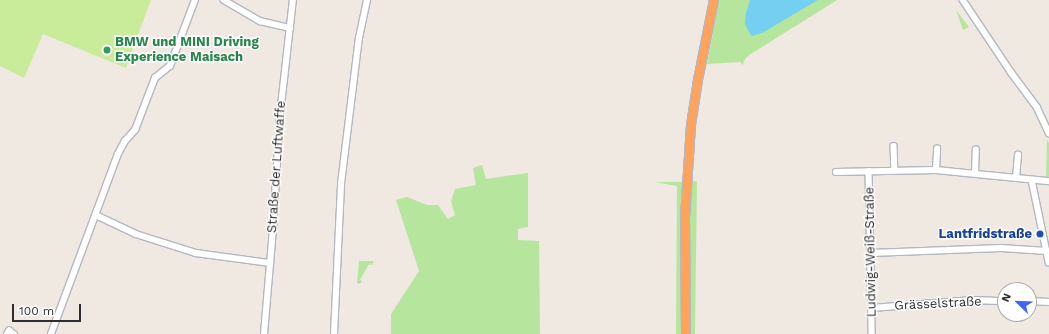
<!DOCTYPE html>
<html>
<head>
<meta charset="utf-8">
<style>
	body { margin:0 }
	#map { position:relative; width:1049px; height:334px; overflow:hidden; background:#efe9e1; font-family:"Work Sans",sans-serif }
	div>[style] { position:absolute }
	.green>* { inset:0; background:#b6e59e }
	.pitch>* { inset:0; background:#c9ec9a }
	.water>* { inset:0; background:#75cff0 }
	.roads { filter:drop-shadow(1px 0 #b4b7c1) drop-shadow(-1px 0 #b4b7c1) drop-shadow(0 1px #b4b7c1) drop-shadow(0 -1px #b4b7c1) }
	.minor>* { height:5.5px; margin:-2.75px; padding:0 2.75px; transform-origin:2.75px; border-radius:2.75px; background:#fff }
	.highway>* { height:8px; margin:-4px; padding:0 4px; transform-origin:4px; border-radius:4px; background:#ffa35c }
	.dots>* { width:11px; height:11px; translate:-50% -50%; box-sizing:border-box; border:2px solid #fff; border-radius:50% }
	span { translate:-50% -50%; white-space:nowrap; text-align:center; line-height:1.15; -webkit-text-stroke:3px #fff; paint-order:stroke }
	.leisure-label { font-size:13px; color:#27864d; font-weight:700 }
	.left { translate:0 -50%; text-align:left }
	.street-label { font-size:13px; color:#2e2e2e }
	.transit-label { font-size:13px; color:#164399; font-weight:700 }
	.right { translate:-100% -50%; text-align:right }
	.north { position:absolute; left:997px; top:282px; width:40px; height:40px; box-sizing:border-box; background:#fff; border:1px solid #ababab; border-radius:50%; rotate:293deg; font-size:11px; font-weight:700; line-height:16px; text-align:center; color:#2e2e2e }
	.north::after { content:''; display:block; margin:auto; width:14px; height:18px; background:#4264fb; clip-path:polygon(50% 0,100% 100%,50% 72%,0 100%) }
	.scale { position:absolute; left:12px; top:304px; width:69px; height:18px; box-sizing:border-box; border:2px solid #2e2e2e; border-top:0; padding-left:5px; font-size:12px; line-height:14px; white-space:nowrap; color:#2e2e2e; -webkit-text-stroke:3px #fff; paint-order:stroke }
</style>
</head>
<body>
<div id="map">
	<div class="green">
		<div style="clip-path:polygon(719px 0,750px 0,746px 12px,818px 0,837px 0,749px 55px,745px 59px,743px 65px,740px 62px,707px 64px)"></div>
		<div style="clip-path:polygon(956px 10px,969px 27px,963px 30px)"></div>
		<div style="clip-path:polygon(1047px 140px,1049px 143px,1049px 178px,1046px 178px)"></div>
		<div style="clip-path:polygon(482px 165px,486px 179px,528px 173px,528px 227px,518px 229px,518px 240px,539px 241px,540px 334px,391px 334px,391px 314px,419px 271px,396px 200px,407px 197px,427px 205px,438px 205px,448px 219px,455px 215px,451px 201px,455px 189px,476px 185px,473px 168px)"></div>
		<div style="clip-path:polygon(697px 181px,695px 334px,690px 334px,689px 218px,691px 182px)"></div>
		<div style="clip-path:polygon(655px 182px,683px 182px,681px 220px,684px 334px,676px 334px,677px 186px)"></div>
		<div style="clip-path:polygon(359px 261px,374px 261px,372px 265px,369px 264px,360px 280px,362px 281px,360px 284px,357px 283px)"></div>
	</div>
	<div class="pitch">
		<div style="clip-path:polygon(0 0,151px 0,126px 68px,43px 34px,24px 78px,0 66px)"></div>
	</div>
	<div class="water">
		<div style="clip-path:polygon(750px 0,818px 0,762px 33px,752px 36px,750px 34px,745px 24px,746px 12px)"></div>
	</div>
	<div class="roads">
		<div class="minor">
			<div style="left:224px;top:0;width:42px;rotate:30.3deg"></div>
			<div style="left:260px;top:21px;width:31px;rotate:13deg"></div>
			<div style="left:963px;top:0;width:87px;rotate:56.3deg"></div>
			<div style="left:1011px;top:72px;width:44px;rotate:53.4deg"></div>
			<div style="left:1037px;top:107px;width:29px;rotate:65deg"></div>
			<div style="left:894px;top:146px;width:24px;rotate:88deg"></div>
			<div style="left:936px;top:170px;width:21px;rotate:-87deg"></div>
			<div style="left:869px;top:171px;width:163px;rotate:88.9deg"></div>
			<div style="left:836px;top:172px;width:100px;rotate:-1.1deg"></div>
			<div style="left:936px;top:170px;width:114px;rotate:5.6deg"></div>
			<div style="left:975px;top:173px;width:23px;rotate:-88deg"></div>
			<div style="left:1016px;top:178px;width:23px;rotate:-85deg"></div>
			<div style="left:1032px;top:180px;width:84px;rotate:78.3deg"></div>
			<div style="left:96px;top:215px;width:44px;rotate:25.4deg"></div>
			<div style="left:136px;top:234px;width:63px;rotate:17.6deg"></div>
			<div style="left:196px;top:253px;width:75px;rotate:7.7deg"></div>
			<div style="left:871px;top:253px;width:130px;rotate:-2.2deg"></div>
			<div style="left:1001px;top:248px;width:46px;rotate:3.7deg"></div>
			<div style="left:1029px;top:301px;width:20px;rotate:3deg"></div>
			<div style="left:872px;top:308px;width:101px;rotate:-4.5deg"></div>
			<div style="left:973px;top:300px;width:32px;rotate:2deg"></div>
			<div style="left:7px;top:334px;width:4px;rotate:-56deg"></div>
			<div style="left:9px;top:331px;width:6px;rotate:31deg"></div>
			<div style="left:51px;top:334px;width:192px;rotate:-69.6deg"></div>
			<div style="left:118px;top:154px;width:15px;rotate:-62deg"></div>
			<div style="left:125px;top:141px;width:15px;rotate:-48deg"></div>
			<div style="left:135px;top:130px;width:56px;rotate:-69deg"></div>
			<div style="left:155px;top:78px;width:19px;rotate:-39deg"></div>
			<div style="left:170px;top:66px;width:71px;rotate:-69.3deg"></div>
			<div style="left:264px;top:334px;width:105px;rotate:-85.1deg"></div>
			<div style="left:273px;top:229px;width:114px;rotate:-86.5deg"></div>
			<div style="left:280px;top:115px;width:116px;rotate:-83.6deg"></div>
			<div style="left:334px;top:334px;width:150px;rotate:-87.3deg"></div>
			<div style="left:341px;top:184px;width:147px;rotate:-83deg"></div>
			<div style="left:359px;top:38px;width:39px;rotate:-78deg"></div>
		</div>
		<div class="highway">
			<div style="left:686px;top:334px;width:116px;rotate:-90.5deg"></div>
			<div style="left:685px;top:218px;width:93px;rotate:-86.3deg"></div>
			<div style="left:691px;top:125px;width:46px;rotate:-81.2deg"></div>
			<div style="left:698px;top:80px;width:82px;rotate:-78.7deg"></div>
		</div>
	</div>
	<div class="dots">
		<div style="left:107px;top:50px;background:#2e9e5b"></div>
		<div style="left:1040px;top:234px;background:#1a4fb4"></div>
	</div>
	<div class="leisure-label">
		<span class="left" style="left:115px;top:50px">BMW und MINI Driving<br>Experience Maisach</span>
	</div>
	<div class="street-label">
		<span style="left:277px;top:167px;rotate:-86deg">Straße der Luftwaffe</span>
		<span style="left:871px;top:252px;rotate:-91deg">Ludwig-Weiß-Straße</span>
		<span style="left:938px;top:304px;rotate:-3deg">Grässelstraße</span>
	</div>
	<div class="transit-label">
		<span class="right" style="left:1032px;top:234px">Lantfridstraße</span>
	</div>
	<div class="north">N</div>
	<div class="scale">100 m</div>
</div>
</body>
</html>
